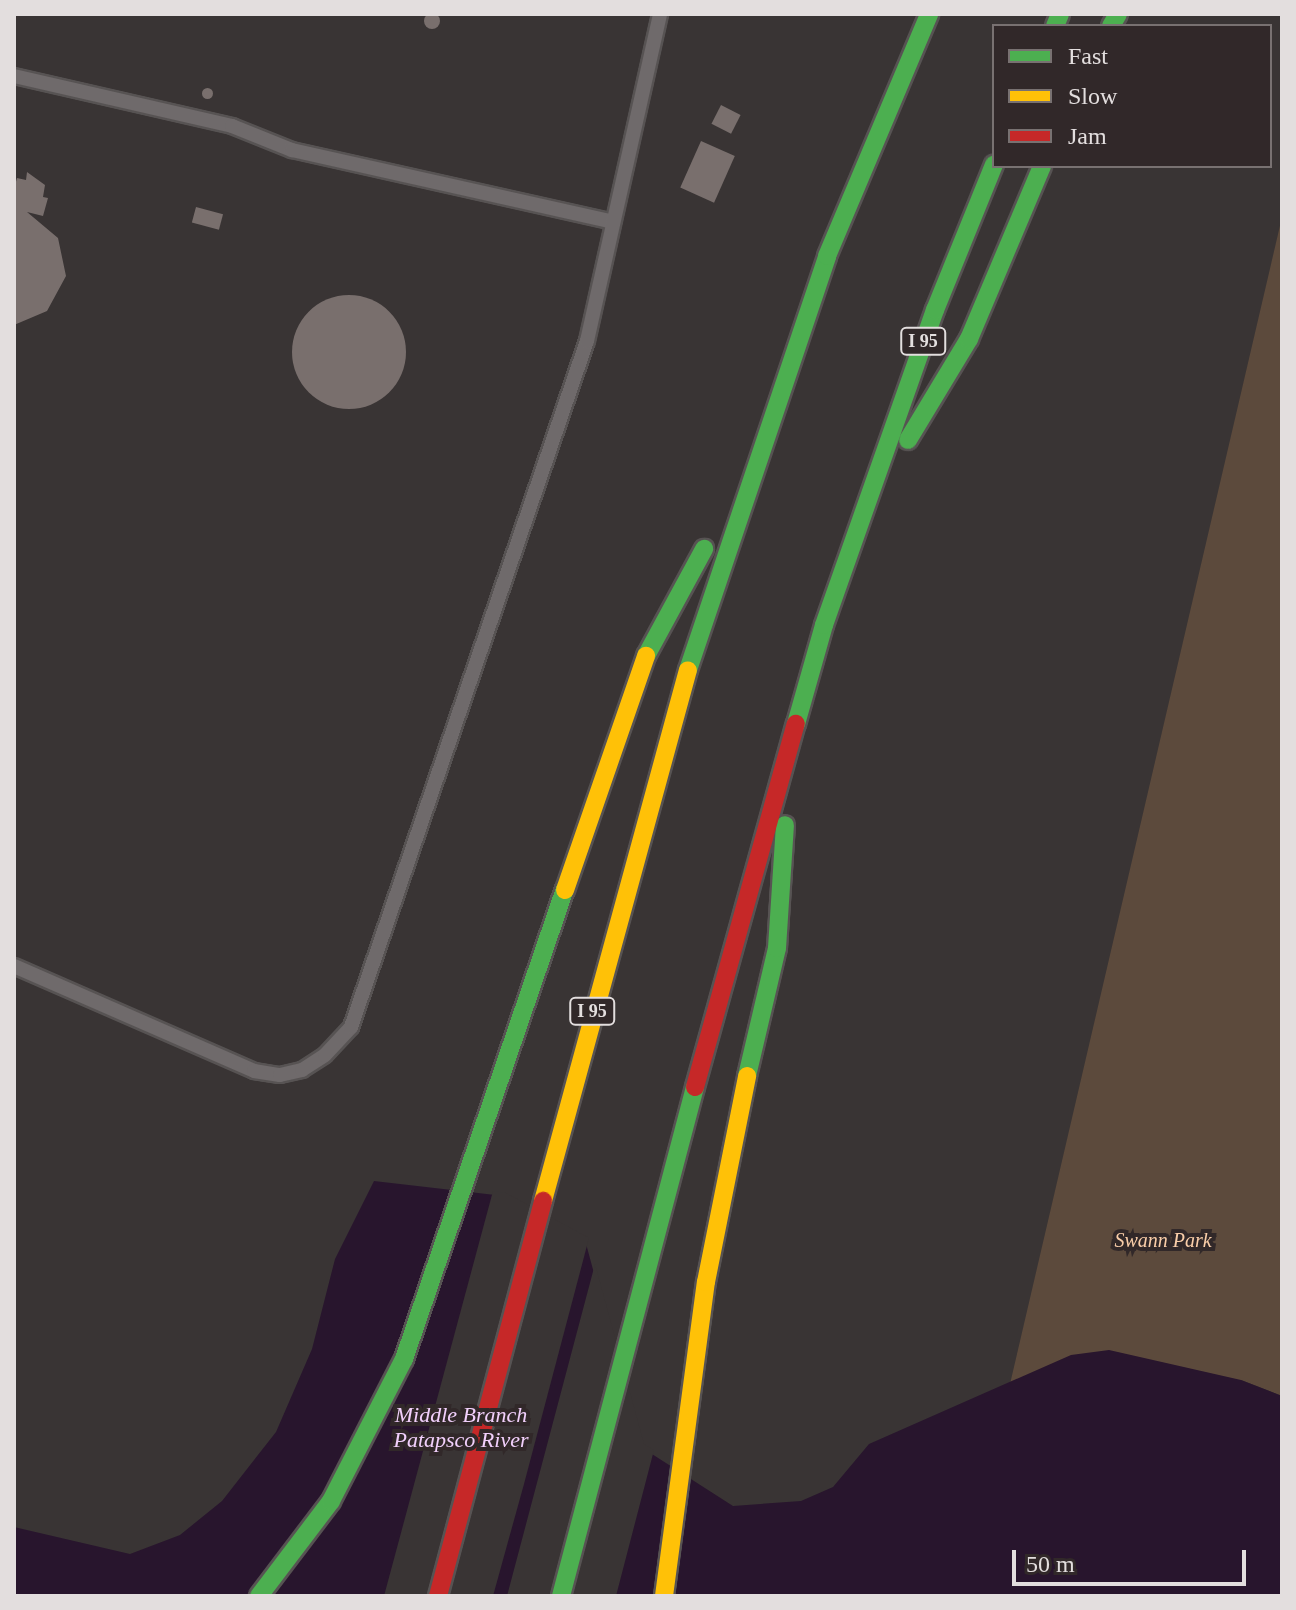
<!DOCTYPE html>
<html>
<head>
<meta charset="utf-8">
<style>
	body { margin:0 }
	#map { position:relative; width:1296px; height:1610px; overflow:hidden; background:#393434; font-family:Georgia,serif }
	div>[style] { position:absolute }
	.green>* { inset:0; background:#5c4a3c }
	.water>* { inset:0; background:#28152d }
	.pier>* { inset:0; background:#393434 }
	.building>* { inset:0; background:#796f6d; transform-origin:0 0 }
	.round { border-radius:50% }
	.roads { filter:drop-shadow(2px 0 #575353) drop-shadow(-2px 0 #575353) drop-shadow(0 2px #575353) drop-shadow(0 -2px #575353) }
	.lane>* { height:14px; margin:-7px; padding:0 7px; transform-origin:7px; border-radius:7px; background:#6f6a6b }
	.fast>* { height:18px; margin:-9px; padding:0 9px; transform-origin:9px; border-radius:9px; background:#4caf50 }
	.slow>* { height:18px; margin:-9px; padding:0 9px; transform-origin:9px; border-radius:9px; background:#ffc107 }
	.jam>* { height:18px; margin:-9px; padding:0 9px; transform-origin:9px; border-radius:9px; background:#c62828 }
	span { translate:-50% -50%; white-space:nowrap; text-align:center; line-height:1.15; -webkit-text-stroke:8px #312829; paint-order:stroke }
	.shield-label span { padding:2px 6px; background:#312829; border:2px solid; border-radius:6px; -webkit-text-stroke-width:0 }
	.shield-label { font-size:18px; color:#e3dede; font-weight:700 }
	.park-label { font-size:20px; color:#facea9; font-style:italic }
	.water-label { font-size:22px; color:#f2d0fc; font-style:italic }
	.frame { position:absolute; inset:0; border:16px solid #e3dede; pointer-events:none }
	.legend { position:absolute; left:992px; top:24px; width:280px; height:144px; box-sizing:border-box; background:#312829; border:2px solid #787171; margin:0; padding:10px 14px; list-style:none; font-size:24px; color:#e3dede }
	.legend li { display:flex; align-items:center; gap:16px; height:40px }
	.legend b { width:40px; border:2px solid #787171 }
	.scale { position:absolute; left:1012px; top:1550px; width:234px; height:36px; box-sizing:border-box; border:4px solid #e3dede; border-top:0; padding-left:10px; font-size:24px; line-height:28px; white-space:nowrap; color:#e3dede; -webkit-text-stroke:6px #312829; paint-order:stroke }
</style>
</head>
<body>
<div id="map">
	<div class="green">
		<div style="clip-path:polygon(1282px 217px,1282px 1396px,1241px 1380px,1010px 1384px)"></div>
	</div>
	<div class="water">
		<div style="clip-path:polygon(374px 1181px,504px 1196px,585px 1240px,641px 1447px,733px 1506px,801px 1501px,833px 1487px,869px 1444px,1071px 1355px,1109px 1350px,1241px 1380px,1282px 1396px,1282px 1596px,14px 1596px,14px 1527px,130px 1554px,180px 1535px,222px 1501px,276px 1432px,312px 1349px,335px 1259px)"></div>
	</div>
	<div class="pier">
		<div style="clip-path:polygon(493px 1191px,506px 1193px,589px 1238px,524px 1484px,493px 1596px,384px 1596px)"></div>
		<div style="clip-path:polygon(595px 1264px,644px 1444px,654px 1450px,616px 1596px,507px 1596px)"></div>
	</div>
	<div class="building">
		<div class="round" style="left:424px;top:13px;width:16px;height:16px"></div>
		<div class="round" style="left:201.5px;top:87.5px;width:11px;height:11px"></div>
		<div style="left:721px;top:105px;width:22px;height:21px;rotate:27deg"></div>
		<div style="left:701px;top:141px;width:37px;height:51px;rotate:24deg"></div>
		<div style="clip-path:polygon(27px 172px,45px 185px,43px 197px,48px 198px,43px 216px,27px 212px,58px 238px,66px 276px,47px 311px,14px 325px,14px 189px,17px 178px,26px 180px)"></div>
		<div style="left:196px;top:207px;width:28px;height:16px;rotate:15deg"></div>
		<div class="round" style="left:292px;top:295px;width:114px;height:114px"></div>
	</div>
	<div class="roads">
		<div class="lane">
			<div style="left:14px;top:76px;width:224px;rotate:12.9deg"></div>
			<div style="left:232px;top:126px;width:65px;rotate:21.8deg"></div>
			<div style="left:292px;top:150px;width:329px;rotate:12.6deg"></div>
			<div style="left:14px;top:966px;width:262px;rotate:23.6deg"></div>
			<div style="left:254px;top:1071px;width:26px;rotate:9deg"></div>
			<div style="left:280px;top:1075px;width:23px;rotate:-13deg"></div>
			<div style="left:302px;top:1070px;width:27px;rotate:-33deg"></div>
			<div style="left:325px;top:1055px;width:38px;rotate:-47deg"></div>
			<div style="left:351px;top:1027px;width:725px;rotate:-71.02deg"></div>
			<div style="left:587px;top:341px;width:335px;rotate:-77.4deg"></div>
		</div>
		<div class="fast">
			<div style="left:1055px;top:26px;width:13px;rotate:-67deg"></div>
			<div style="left:1111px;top:26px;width:14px;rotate:-60deg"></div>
			<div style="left:908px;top:440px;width:118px;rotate:-58.9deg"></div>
			<div style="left:969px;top:339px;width:188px;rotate:-67.1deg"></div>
			<div style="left:646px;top:656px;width:122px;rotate:-61.5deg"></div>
			<div style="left:688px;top:670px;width:437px;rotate:-71.4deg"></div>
			<div style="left:827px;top:256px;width:263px;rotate:-67.1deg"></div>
			<div style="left:796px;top:724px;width:103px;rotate:-74.2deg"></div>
			<div style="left:824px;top:625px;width:334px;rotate:-70.6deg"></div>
			<div style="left:935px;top:310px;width:157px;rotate:-67.9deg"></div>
			<div style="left:747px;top:1076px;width:131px;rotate:-76.8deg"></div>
			<div style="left:777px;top:948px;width:123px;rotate:-86.3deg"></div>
			<div style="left:259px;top:1596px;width:119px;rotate:-52.8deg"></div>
			<div style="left:331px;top:1501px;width:160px;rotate:-62.8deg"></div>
			<div style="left:404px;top:1359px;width:496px;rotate:-71.1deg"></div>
			<div style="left:561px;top:1596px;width:526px;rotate:-75.25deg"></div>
		</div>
		<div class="slow">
			<div style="left:565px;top:890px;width:248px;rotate:-70.9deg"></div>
			<div style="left:543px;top:1201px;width:550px;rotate:-74.73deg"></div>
			<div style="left:664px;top:1596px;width:317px;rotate:-82.4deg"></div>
			<div style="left:706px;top:1282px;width:210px;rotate:-78.7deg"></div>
		</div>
		<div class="jam">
			<div style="left:695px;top:1087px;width:377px;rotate:-74.5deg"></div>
			<div style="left:438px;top:1596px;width:409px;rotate:-75.1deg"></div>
		</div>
	</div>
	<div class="shield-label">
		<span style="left:923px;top:341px">I 95</span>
		<span style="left:592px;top:1011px">I 95</span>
	</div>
	<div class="park-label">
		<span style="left:1163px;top:1240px">Swann Park</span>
	</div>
	<div class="water-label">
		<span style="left:461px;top:1427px">Middle Branch<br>Patapsco River</span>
	</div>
	<div class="frame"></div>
	<ul class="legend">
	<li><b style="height:10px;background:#4caf50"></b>Fast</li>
	<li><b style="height:10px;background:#ffc107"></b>Slow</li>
	<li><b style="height:10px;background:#c62828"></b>Jam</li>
	</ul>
	<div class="scale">50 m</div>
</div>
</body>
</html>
